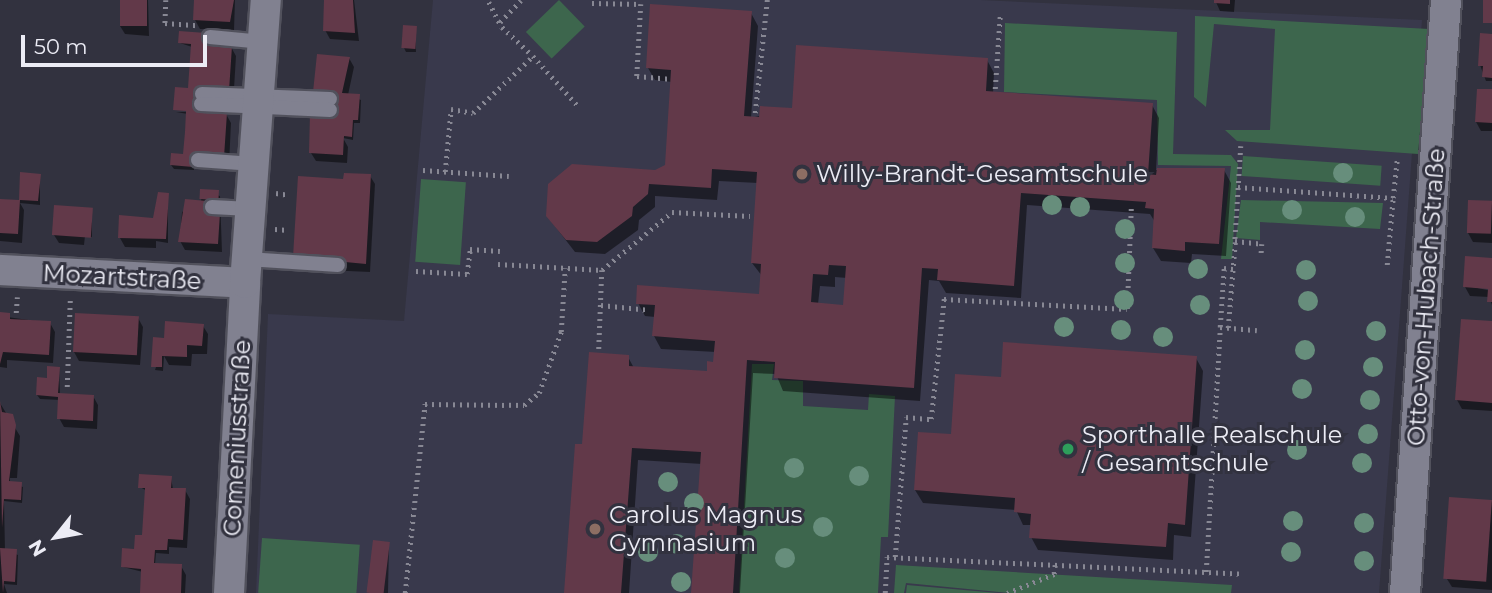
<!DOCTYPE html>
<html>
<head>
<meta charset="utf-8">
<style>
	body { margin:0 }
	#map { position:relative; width:1492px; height:593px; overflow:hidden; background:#32323f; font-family:Montserrat,sans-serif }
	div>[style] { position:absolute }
	.built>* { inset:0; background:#39394c }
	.green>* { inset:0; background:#3d664d; transform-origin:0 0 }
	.shadow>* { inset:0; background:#0007 }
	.building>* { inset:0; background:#623949; transform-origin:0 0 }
	.path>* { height:4.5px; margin-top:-2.25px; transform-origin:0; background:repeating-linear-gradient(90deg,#888894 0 2px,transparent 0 7px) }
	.roads { filter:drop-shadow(2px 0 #51515c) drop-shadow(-2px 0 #51515c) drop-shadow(0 2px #51515c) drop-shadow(0 -2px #51515c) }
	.service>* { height:14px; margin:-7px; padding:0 7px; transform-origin:7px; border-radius:7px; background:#818190 }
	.minor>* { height:30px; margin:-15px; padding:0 15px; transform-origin:15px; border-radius:15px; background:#818190 }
	.trees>* { width:20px; height:20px; margin:-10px; border-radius:50%; background:#678e7c }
	.dots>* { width:19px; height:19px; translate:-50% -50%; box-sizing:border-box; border:4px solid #32323f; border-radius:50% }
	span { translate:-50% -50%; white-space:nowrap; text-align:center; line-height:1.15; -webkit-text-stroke:6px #32323f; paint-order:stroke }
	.poi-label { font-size:24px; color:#ececf5 }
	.left { translate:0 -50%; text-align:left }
	.street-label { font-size:24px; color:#ececf5 }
	.north { position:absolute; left:21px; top:502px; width:70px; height:70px; -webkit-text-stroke:5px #32323f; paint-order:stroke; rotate:239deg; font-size:19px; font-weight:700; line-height:28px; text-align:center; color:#ececf5 }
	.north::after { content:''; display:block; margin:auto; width:24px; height:32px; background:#ececf5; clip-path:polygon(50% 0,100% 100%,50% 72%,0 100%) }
	.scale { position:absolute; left:21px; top:35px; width:186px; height:32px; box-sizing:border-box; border:4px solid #ececf5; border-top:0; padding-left:9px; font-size:21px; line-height:24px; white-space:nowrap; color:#ececf5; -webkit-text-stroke:5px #32323f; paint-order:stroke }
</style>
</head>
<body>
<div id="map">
	<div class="built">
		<div style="clip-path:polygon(433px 0,980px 0,1422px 20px,1379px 593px,256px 593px,268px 314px,404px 321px)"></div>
	</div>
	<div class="green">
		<div style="left:559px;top:0;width:37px;height:46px;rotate:46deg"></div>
		<div style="clip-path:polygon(1195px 16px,1429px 29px,1418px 154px,1237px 141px,1225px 130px,1270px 130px,1275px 29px,1214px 24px,1206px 107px,1194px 97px)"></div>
		<div style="clip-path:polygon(1005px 23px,1177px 32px,1173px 154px,1231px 155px,1238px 164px,1232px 259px,1221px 259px,1231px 166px,1158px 165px,1157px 100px,1004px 92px)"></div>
		<div style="left:1243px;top:156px;width:139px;height:20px;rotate:4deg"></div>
		<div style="left:421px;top:179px;width:45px;height:83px;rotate:4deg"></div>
		<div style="clip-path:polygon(1241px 200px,1383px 203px,1380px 229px,1260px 222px,1260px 240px,1236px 238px)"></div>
		<div style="clip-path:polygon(752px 364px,774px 364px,772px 380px,803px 381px,803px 406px,868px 410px,869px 394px,895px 396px,888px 537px,881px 537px,878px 593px,739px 593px)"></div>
		<div style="left:262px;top:538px;width:98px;height:55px;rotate:4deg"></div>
		<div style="clip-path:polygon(896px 565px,1232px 585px,1231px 593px,1009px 593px,906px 583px,904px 593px,894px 593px)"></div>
		<div style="clip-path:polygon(907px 585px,998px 593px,906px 593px)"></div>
	</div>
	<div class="shadow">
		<div style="clip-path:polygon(121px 0,148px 0,149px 36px,125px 34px,120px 26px)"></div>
		<div style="clip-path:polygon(196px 0,235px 0,234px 30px,200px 29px,195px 20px)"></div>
		<div style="clip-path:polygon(326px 0,354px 0,359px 41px,330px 39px,325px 30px)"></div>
		<div style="clip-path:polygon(1215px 0,1235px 0,1234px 12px,1220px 11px)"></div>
		<div style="clip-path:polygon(evenodd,751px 13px,758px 26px,751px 118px,987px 60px,994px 73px,993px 94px,1152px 105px,1159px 118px,1156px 170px,1224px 170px,1231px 183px,1226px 256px,1192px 254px,1191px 263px,1161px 261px,1153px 248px,1155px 222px,1150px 214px,1027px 205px,1021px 298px,946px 293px,939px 281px,929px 280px,920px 401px,783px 391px,776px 374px,753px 373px,740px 593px,693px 593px,702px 464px,638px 460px,629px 593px,566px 593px,583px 446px,628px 357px,634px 368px,708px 373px,715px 364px,716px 352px,661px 349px,654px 336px,655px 317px,645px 316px,638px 303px,760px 296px,762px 276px,752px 263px,758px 183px,719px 181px,717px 200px,655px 196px,655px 207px,639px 220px,638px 230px,605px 254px,575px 252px,547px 216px,666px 166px,672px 82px,655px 80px,648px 68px,751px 13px,835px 277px,847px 278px,844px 307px,818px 304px,820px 286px,835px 287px,835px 277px)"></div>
		<div style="clip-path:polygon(415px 28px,416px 52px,406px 52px,404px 48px)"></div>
		<div style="clip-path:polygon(1492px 36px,1492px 81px,1486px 81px,1480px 65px)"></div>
		<div style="clip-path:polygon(207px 38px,206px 46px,231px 47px,236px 56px,234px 89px,196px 87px,198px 113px,226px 114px,231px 123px,229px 165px,194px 163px,194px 170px,174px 169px,171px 165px,185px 156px,188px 114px,176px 112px,188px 112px,192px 47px,180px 43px)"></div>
		<div style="clip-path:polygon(349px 58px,354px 67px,348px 95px,361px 100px,360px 123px,354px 123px,353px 140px,343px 138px,348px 147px,347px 163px,316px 161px,311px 153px,320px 100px)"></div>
		<div style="clip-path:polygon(1492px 91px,1492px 131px,1481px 131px,1476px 122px)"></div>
		<div style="clip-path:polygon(22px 174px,40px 175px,40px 205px,20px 203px,24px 210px,22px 243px,0 241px,0 200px,20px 201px)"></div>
		<div style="clip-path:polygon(370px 176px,375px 184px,370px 272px,303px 269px,345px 181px)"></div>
		<div style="clip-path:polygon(202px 191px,220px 196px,222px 252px,185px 250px,180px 241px,182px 212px,201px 202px)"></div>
		<div style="clip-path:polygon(168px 194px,168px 243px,156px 241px,156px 248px,125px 247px,120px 238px,155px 226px)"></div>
		<div style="clip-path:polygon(1492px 203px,1492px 243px,1473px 242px,1468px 233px)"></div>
		<div style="clip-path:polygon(92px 210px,92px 237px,85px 236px,84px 245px,59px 243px,54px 235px)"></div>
		<div style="clip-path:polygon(1492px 259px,1492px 288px,1468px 286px,1492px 291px,1492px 305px,1489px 297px,1470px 296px,1465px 287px)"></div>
		<div style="clip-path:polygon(0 316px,50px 323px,55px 332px,53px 363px,7px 360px,7px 368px,0 367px)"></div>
		<div style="clip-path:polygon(138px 318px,143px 327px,140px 365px,79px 361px,74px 352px)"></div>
		<div style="clip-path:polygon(1492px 323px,1492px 411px,1462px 409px,1457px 400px)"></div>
		<div style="clip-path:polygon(203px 326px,208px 334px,207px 354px,192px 354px,191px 366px,169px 365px,164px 356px,163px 371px,155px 370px,165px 340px)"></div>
		<div style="clip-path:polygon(1196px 358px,1203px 371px,1191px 537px,1174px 535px,1173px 560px,1038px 550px,1031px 537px,1032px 525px,1023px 525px,1016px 510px,923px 503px,915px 490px,953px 436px,1002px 379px)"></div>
		<div style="clip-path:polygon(59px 368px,60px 395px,93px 396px,98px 405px,97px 429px,64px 427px,59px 418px,60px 400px,40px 399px,37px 395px)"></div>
		<div style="clip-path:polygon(0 403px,20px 436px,17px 478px,10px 478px,10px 483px,23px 487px,22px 503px,4px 501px,5px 550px,18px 555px,17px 585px,4px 584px,7px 593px,0 593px)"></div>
		<div style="clip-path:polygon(171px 478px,173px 489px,185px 490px,190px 499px,187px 548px,169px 547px,169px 554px,156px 553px,155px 564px,181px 566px,186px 575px,185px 593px,142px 593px,143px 572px,123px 567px,144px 538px,147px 491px,140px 487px)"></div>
		<div style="clip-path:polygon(1492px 501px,1492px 590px,1452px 587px,1447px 579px)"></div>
		<div style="clip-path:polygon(389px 543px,388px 593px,371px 593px)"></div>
	</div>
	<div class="building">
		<div style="left:120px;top:0;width:27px;height:26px"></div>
		<div style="clip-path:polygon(194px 0,234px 0,230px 22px,193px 20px)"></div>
		<div style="clip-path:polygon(324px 0,353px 0,355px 33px,323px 31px)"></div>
		<div style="clip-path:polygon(1214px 0,1230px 0,1230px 4px,1214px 3px)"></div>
		<div style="left:1483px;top:0;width:9px;height:23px"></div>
		<div style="clip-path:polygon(evenodd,650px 4px,752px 11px,744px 116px,759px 117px,760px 106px,792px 108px,796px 45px,988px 58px,986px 91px,1153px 103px,1148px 174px,1156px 175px,1157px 168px,1225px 168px,1219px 244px,1185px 242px,1185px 251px,1152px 248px,1154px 209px,1145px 208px,1146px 202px,1021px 193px,1014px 286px,937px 280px,938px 269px,922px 268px,914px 388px,774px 378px,775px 362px,747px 360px,733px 593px,691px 593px,701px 452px,632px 448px,621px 593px,564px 593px,575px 444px,582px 444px,589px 352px,629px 355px,629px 366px,707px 371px,707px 361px,713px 362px,715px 341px,652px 336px,655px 305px,636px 304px,637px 285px,759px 294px,761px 264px,751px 263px,757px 172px,712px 169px,711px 188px,649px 184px,648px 194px,633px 207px,632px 216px,597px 242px,566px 240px,546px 216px,548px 184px,572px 164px,655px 170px,665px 165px,671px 70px,646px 68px,650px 4px,829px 265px,846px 266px,843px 305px,811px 302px,813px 274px,828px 275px,829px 265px)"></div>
		<div style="left:403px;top:25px;width:14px;height:23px;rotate:4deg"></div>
		<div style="clip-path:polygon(179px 31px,206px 33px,205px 44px,232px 46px,229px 91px,198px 88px,196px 111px,227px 113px,224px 157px,193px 155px,193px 167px,170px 165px,171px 153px,183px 154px,185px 132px,186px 111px,173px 110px,175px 87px,188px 88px,191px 44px,178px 43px)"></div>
		<div style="clip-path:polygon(1480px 33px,1492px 34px,1492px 78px,1482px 77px,1483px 66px,1478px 66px)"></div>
		<div style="clip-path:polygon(317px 54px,350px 57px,342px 93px,360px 94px,358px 120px,353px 120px,352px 137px,344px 136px,343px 155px,309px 153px,310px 114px,333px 116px,334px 105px,335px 93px,313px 92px)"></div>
		<div style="clip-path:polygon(1477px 89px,1492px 89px,1492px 123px,1475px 122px)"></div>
		<div style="clip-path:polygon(20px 172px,41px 174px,38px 201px,20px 200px,18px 234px,0 233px,0 199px,19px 200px)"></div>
		<div style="clip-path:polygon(344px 173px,371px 174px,366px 264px,293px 257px,298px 176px,343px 179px)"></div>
		<div style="left:200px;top:189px;width:19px;height:10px;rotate:3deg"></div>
		<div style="clip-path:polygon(158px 192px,169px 193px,166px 239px,118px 238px,119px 215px,153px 218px)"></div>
		<div style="clip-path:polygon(185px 199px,207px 201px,207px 212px,220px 213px,218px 244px,178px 242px)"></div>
		<div style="left:1468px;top:200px;width:24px;height:33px;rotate:2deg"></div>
		<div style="left:54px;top:205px;width:39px;height:30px;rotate:4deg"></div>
		<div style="clip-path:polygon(1465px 256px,1492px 258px,1492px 302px,1487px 302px,1488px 289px,1463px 287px)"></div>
		<div style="clip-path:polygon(0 312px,10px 313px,10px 319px,51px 321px,49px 355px,3px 352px,0 364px)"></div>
		<div style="left:75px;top:313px;width:64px;height:39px;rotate:3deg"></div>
		<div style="clip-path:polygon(1461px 319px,1492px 321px,1492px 403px,1455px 400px)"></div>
		<div style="clip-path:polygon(165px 321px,204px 324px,202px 346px,187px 345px,187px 357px,162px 356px,162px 367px,151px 367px,153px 337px,164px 338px)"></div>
		<div style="clip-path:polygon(1003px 342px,1197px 356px,1185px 525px,1168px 523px,1166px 547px,1029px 538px,1031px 514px,1014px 512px,1015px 498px,914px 490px,918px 432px,951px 434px,955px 374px,1001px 377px)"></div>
		<div style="clip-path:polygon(47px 366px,60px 367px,58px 393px,94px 395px,93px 421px,57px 419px,58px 397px,36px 395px,37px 377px,47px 378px)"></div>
		<div style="clip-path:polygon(0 401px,2px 412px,13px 414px,16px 425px,9px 481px,22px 482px,21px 500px,4px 499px,2px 528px)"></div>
		<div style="clip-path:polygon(139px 474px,172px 476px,171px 488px,186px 488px,183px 540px,168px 539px,167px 550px,155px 550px,154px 563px,182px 564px,181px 593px,140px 593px,141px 569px,121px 567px,122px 548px,134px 549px,135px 535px,142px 535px,145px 488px,138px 488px)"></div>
		<div style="left:1449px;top:497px;width:43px;height:82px;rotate:4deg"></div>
		<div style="left:373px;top:540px;width:17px;height:53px;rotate:7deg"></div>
		<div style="clip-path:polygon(0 548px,17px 549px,15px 582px,4px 581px,3px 593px)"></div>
	</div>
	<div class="path">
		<div style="left:166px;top:0;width:23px;rotate:92deg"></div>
		<div style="left:165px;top:23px;width:32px;rotate:4deg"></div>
		<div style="left:489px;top:2px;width:28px;rotate:63deg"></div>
		<div style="left:502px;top:27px;width:42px;rotate:43.1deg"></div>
		<div style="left:592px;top:3px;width:49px;rotate:1.2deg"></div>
		<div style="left:641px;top:4px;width:72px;rotate:93.2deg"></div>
		<div style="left:637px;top:76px;width:32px;rotate:5deg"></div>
		<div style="left:500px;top:22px;width:30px;rotate:-46deg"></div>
		<div style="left:995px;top:89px;width:74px;rotate:-86.1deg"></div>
		<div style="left:755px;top:113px;width:114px;rotate:-83.9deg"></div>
		<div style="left:1241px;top:146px;width:95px;rotate:93.6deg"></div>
		<div style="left:1235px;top:241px;width:27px;rotate:6deg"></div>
		<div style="left:1262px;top:244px;width:13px;rotate:94deg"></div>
		<div style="left:423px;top:170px;width:86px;rotate:4deg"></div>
		<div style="left:445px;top:172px;width:63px;rotate:-84.6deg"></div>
		<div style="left:451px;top:109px;width:22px;rotate:10deg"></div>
		<div style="left:473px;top:113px;width:83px;rotate:-43.5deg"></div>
		<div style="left:533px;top:56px;width:69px;rotate:48deg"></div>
		<div style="left:1238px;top:187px;width:155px;rotate:4.1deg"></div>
		<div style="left:1393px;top:198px;width:39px;rotate:-84deg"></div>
		<div style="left:276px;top:193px;width:13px;rotate:9deg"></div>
		<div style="left:275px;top:229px;width:13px;rotate:4deg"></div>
		<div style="left:498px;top:264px;width:104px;rotate:3.3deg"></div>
		<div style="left:602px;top:270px;width:79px;rotate:92.2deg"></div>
		<div style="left:1387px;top:265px;width:67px;rotate:-84.9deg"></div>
		<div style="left:602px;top:270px;width:91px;rotate:-39.6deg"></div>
		<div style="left:672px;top:212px;width:78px;rotate:2.9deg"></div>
		<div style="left:416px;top:271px;width:51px;rotate:3.4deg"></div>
		<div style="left:467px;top:274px;width:25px;rotate:-83deg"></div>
		<div style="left:470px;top:249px;width:30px;rotate:4deg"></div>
		<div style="left:601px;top:305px;width:49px;rotate:5.8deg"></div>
		<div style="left:16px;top:313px;width:16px;rotate:-86deg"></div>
		<div style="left:1220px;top:327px;width:59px;rotate:-86.1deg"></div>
		<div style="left:1224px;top:268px;width:9px;rotate:6deg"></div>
		<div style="left:1228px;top:328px;width:86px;rotate:-85.3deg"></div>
		<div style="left:67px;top:387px;width:87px;rotate:-88deg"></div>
		<div style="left:895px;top:557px;width:140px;rotate:-85.5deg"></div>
		<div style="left:906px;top:417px;width:25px;rotate:5deg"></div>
		<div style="left:931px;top:419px;width:121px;rotate:-83.8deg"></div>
		<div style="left:944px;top:299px;width:183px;rotate:3.1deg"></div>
		<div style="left:1127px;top:309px;width:101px;rotate:-87.7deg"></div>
		<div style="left:1206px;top:572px;width:245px;rotate:-86.7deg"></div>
		<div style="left:1220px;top:327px;width:37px;rotate:5deg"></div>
		<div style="left:405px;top:593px;width:190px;rotate:-84deg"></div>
		<div style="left:425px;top:404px;width:99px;rotate:0.6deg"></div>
		<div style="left:524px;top:405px;width:19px;rotate:-39deg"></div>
		<div style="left:539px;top:393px;width:65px;rotate:-70.2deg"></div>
		<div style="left:561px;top:332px;width:64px;rotate:-86.4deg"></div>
		<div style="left:885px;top:593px;width:36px;rotate:-87deg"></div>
		<div style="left:887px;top:557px;width:356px;rotate:2.7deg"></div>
		<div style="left:1007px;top:593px;width:51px;rotate:-22deg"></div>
		<div style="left:1054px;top:574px;width:9px;rotate:-84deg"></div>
	</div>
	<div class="roads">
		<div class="service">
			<div style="left:210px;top:37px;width:53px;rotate:5.4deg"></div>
			<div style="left:202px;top:94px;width:128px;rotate:2.2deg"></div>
			<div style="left:201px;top:104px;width:129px;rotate:2.7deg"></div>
			<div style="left:198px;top:160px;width:56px;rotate:4.1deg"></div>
			<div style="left:212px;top:207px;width:38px;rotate:3deg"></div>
			<div style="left:247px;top:259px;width:91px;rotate:3.8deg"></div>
		</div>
		<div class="minor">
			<div style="left:0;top:270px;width:245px;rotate:3deg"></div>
			<div style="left:229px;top:593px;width:310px;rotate:-87deg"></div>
			<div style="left:245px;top:283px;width:284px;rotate:-85.8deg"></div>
			<div style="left:1405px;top:593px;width:594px;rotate:-86.04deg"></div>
		</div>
	</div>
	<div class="trees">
		<div style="left:1343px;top:173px"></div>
		<div style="left:1052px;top:205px"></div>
		<div style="left:1080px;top:207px"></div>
		<div style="left:1292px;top:210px"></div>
		<div style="left:1355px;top:217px"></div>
		<div style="left:1125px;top:229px"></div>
		<div style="left:1125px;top:263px"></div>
		<div style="left:1198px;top:269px"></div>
		<div style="left:1306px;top:270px"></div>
		<div style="left:1124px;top:300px"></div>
		<div style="left:1308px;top:301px"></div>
		<div style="left:1200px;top:305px"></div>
		<div style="left:1064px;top:327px"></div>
		<div style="left:1121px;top:330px"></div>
		<div style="left:1376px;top:331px"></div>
		<div style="left:1163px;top:337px"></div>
		<div style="left:1305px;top:350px"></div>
		<div style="left:1373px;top:367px"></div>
		<div style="left:1302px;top:389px"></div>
		<div style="left:1370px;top:400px"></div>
		<div style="left:1368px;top:434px"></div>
		<div style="left:1297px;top:450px"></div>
		<div style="left:1362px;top:463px"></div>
		<div style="left:794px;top:468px"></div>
		<div style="left:859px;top:476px"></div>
		<div style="left:668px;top:482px"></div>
		<div style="left:694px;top:503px"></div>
		<div style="left:1293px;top:521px"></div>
		<div style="left:1364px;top:523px"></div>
		<div style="left:823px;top:527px"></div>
		<div style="left:677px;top:544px"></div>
		<div style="left:648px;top:552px"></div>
		<div style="left:1291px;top:552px"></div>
		<div style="left:785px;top:558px"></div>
		<div style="left:1364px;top:561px"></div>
		<div style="left:681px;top:582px"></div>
	</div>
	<div class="dots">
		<div style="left:802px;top:174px;background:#8d6e63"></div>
		<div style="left:1068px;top:449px;background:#2e9e5b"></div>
		<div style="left:595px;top:529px;background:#8d6e63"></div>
	</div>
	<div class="poi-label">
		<span class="left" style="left:816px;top:174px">Willy-Brandt-Gesamtschule</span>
		<span class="left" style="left:1082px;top:449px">Sporthalle Realschule<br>/ Gesamtschule</span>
		<span class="left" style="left:609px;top:529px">Carolus Magnus<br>Gymnasium</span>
	</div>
	<div class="street-label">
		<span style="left:122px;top:277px;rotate:3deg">Mozartstraße</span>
		<span style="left:1426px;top:297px;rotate:-86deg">Otto-von-Hubach-Straße</span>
		<span style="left:237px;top:438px;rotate:-87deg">Comeniusstraße</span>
	</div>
	<div class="north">N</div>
	<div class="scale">50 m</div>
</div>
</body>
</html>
